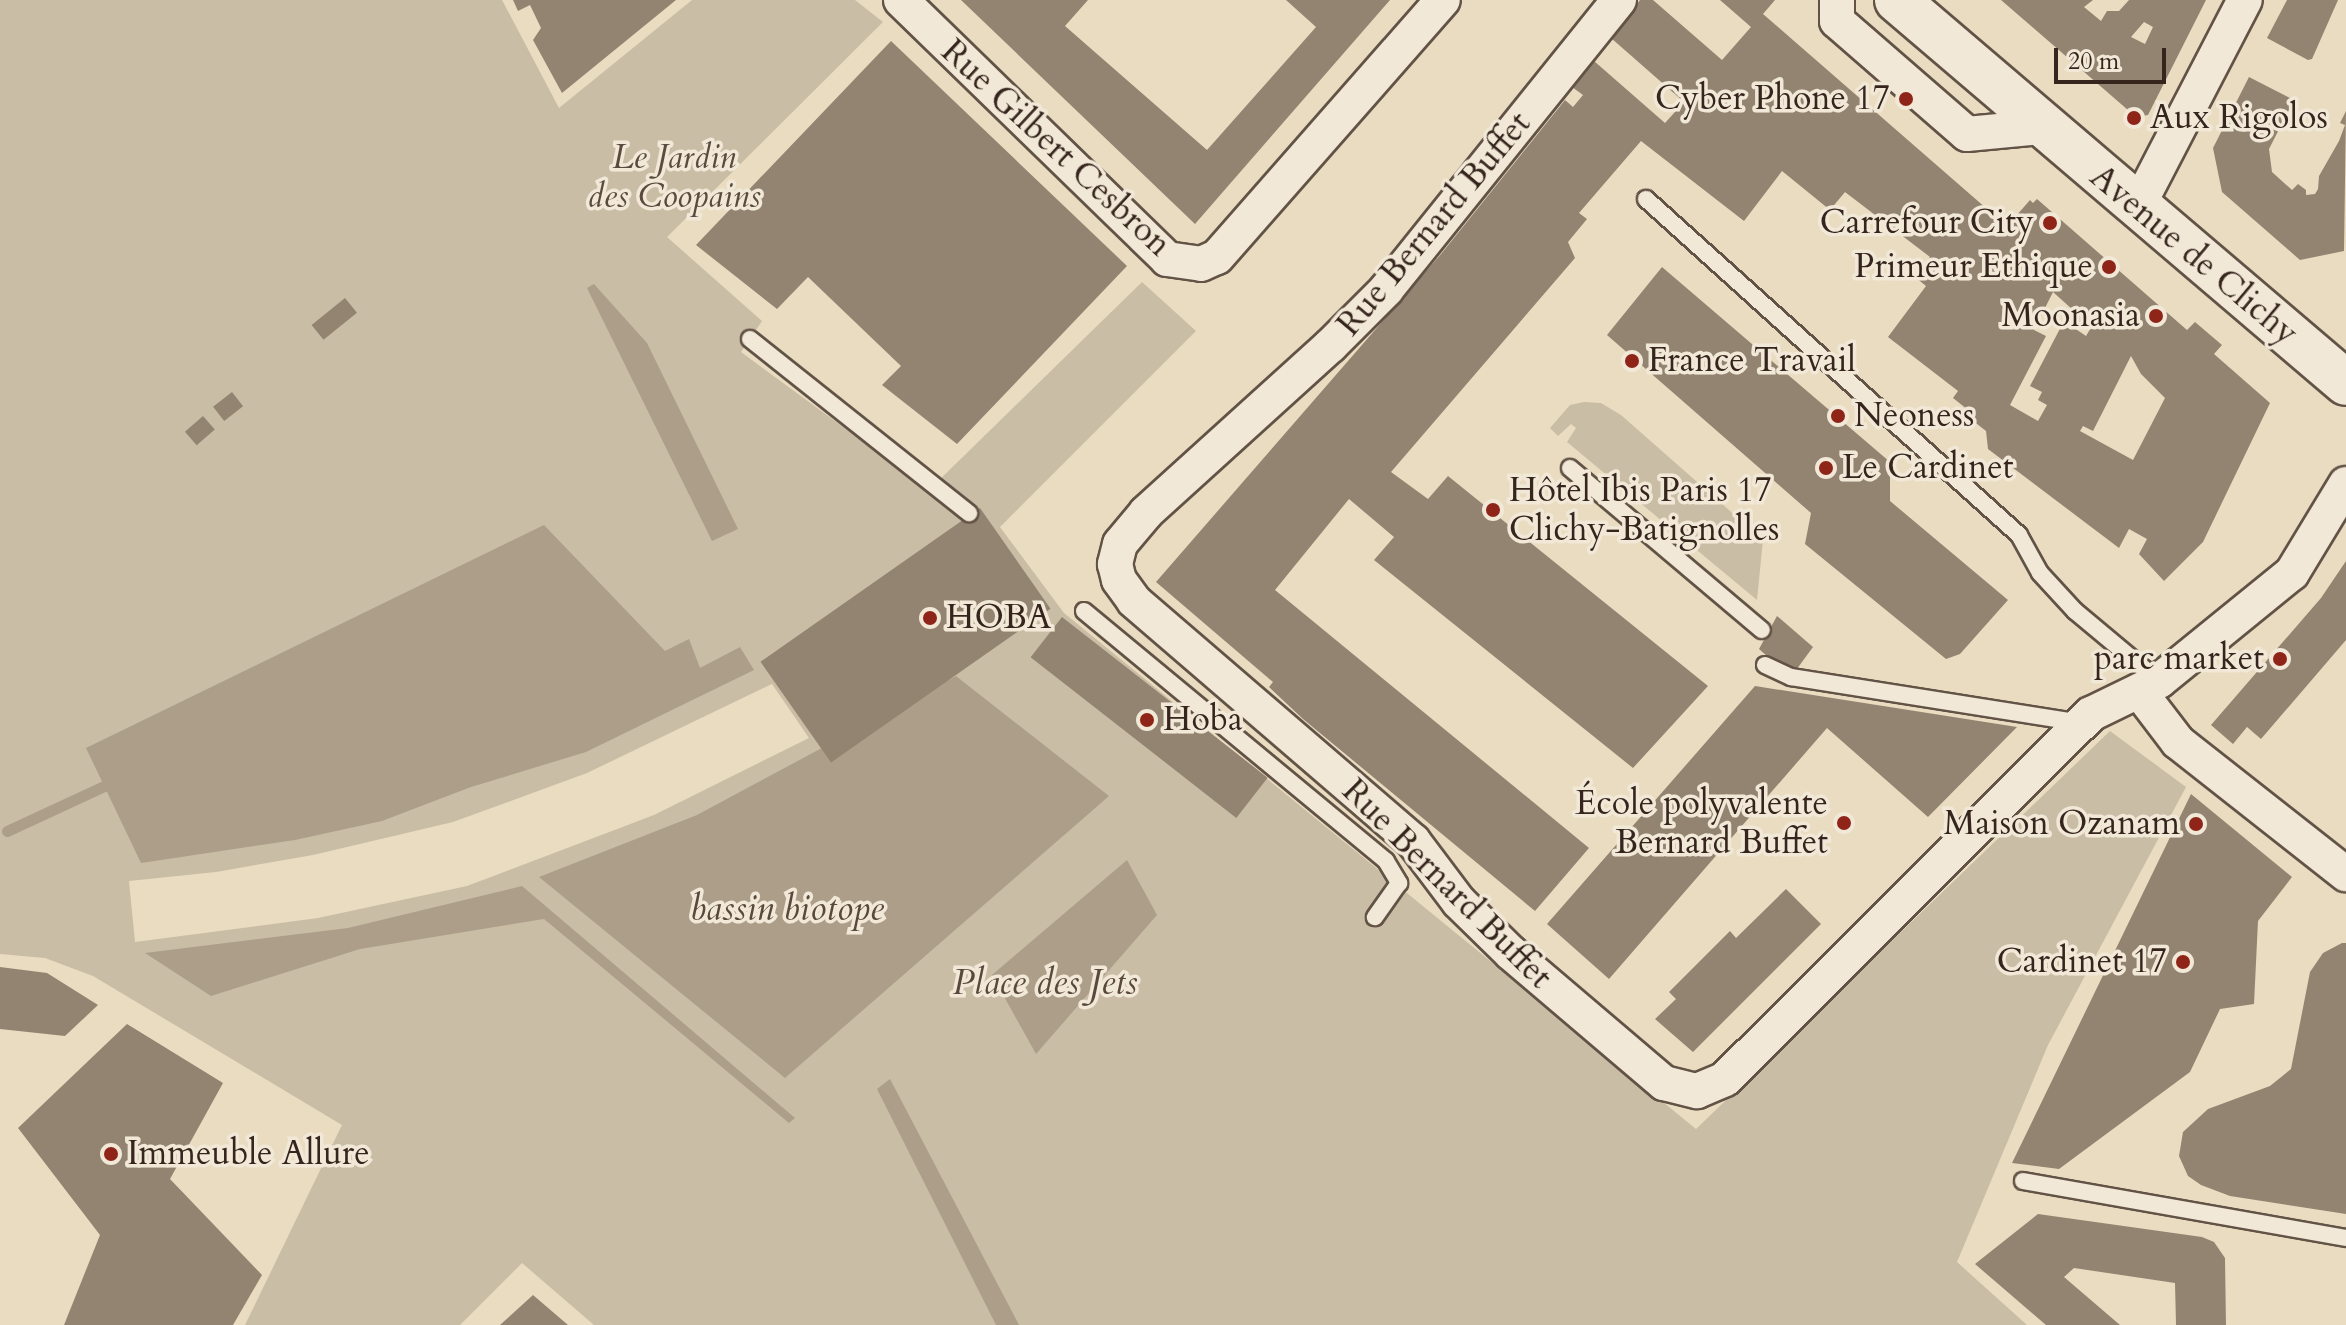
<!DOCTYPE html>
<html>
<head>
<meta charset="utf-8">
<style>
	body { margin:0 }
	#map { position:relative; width:2346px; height:1325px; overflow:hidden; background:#e9dcc1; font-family:Cardo,serif }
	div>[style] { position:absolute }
	.green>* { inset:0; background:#cabda5 }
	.water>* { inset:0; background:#ac9e89 }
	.stream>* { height:11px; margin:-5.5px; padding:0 5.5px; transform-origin:5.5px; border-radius:5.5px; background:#ac9e89 }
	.building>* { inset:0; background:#938472; transform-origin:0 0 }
	.roads { filter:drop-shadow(2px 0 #625346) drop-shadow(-2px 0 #625346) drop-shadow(0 2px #625346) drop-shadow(0 -2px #625346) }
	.lane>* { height:16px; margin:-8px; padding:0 8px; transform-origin:8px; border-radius:8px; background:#f1e8d7 }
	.street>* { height:34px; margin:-17px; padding:0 17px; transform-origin:17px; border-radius:17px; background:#f1e8d7 }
	.secondary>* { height:44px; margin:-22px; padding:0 22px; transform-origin:22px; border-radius:22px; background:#f1e8d7 }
	.dots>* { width:22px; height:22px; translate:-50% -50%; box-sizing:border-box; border:4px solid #f1e8d7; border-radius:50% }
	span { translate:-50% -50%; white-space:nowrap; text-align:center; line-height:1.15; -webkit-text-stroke:7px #f1e8d7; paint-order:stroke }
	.poi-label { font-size:34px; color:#35251d }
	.right { translate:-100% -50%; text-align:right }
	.left { translate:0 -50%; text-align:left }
	.street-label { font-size:34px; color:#35251d }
	.park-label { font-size:34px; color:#5a4b3f; font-style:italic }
	.water-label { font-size:36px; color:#59493d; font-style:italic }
	.scale { position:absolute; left:2054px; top:48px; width:112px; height:36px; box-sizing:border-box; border:4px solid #35251d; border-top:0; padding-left:10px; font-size:24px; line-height:28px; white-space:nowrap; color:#35251d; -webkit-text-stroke:6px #f1e8d7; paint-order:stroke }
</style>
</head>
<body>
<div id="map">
	<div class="green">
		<div style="clip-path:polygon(evenodd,0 0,502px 0,559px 108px,692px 0,855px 0,883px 22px,667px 237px,762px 321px,741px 352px,929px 490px,1142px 282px,1196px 331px,1000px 527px,1064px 613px,1696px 1129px,2110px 731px,2186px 787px,2048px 1045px,1957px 1262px,2027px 1325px,594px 1325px,522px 1263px,460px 1325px,245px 1325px,342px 1125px,93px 976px,45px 958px,0 954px,0 0,772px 684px,809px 738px,654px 815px,467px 886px,318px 918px,135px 942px,129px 881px,216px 872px,313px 855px,453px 822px,587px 773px,772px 684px)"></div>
		<div style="clip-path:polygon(1584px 402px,1601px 403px,1621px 415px,1763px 540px,1757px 600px,1567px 442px,1576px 428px,1571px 424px,1558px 436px,1550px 428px,1570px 405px)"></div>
	</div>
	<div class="water">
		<div style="clip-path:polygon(594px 284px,647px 343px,738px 529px,712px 541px,587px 288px)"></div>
		<div style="clip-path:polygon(544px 525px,665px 651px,689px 639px,700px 668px,740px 647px,754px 670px,586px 752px,471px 787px,382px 821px,295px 840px,141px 863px,86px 748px)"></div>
		<div style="clip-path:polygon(956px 676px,1109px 796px,785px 1078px,539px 877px,697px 815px)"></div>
		<div style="clip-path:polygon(1127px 860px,1157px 915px,1036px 1054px,992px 975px)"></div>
		<div style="clip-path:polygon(522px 886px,795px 1118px,789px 1123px,544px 919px,360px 949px,211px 996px,145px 953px,348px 928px)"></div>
		<div style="clip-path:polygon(890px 1079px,1019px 1325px,996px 1325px,877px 1089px)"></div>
	</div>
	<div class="stream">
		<div style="left:7px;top:831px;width:107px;rotate:-24.9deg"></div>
	</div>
	<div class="building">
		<div style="clip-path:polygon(513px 0,676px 0,562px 93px,533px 40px,541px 28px,530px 5px,518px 11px)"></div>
		<div style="clip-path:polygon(961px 0,1088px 0,1065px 26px,1207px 150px,1316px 27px,1286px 0,1390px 0,1195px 224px)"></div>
		<div style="clip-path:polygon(evenodd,1640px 0,1653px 0,1722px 60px,1751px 27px,1720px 0,1775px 0,1763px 14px,2010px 229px,2010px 223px,2030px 200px,2033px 203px,2037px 199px,2187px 330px,2195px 322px,2222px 345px,2214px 354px,2270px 403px,2203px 542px,2164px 581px,2139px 554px,2147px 539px,2129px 529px,2119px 548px,1988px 449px,1986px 431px,1972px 420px,1972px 413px,1953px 398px,1958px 391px,1888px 337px,1926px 286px,1915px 277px,1930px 257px,1845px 192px,1830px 210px,1782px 171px,1744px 221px,1641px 141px,1579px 213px,1587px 219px,1568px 242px,1575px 258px,1391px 472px,1428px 499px,1448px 476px,1708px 686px,1633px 768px,1374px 560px,1394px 537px,1349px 499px,1275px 590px,1589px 848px,1535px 911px,1303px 719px,1269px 687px,1273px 682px,1156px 582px,1441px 254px,1565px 100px,1573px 107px,1583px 95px,1572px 87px,1594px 61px,1665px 123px,1684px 102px,1611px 38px,1640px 0,2053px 292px,2073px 310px,2068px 314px,2079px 323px,2083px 319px,2092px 326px,2086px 336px,2064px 321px,2030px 386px,2042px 392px,2038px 400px,2047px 405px,2038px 421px,2010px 405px,2046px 336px,2034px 330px,2053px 292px,1640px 0,2131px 356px,2141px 374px,2165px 398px,2133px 460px,2080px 431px,2083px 426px,2093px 431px,2131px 356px)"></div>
		<div style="clip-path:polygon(evenodd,2001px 0,2093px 0,2084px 7px,2101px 21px,2107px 11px,2119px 11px,2129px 0,2206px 0,2148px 115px,2136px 117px,2001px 0,2144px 22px,2153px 27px,2145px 44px,2131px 37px,2144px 22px)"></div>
		<div style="clip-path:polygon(2287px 0,2338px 0,2312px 59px,2308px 60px,2267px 38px)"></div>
		<div style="clip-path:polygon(891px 41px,1127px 266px,957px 444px,882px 385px,901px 366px,808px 277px,777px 309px,696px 245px)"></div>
		<div style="clip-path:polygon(2249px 77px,2294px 100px,2269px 149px,2272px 172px,2292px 190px,2298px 184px,2306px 190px,2306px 195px,2315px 194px,2318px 189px,2319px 176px,2339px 141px,2345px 125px,2340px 123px,2346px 111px,2344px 251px,2300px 260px,2222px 192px,2213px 148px)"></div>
		<div style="clip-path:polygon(1662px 267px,1890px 462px,1890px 501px,2008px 600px,1960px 654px,1946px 659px,1805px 544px,1811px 513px,1607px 335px)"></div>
		<div style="left:345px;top:298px;width:19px;height:43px;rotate:51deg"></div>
		<div style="left:232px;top:392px;width:18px;height:24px;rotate:52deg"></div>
		<div style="left:203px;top:416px;width:18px;height:24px;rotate:49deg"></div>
		<div style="left:980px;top:508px;width:123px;height:268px;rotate:55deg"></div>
		<div style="clip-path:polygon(2346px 561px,2346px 640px,2261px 739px,2247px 727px,2233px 744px,2211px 725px,2321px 598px)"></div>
		<div style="clip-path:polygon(1777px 616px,1813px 647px,1791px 677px,1759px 649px)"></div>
		<div style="left:1062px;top:617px;width:261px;height:51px;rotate:38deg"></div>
		<div style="clip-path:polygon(1755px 686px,2017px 727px,1928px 817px,1827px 728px,1609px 979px,1547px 924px)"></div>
		<div style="clip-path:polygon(2191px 794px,2292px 877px,2258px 921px,2254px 1004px,2220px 1009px,2190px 1072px,2059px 1169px,2012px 1163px)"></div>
		<div style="clip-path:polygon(1786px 889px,1821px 924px,1693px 1052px,1655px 1019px,1676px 999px,1669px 992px,1730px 931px,1736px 938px)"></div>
		<div style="clip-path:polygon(2342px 943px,2346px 943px,2346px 1214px,2230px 1196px,2201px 1185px,2188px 1176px,2179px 1156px,2183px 1132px,2208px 1109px,2270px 1086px,2291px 1069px,2310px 972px,2323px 953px)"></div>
		<div style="clip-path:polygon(0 967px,47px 973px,98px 1005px,65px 1036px,0 1029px)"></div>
		<div style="clip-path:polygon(127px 1024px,223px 1083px,170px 1179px,262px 1275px,233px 1325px,64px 1325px,100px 1235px,18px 1128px)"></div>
		<div style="clip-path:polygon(2038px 1214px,2202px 1237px,2214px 1242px,2225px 1258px,2226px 1325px,2176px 1325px,2175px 1283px,2074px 1268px,2064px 1277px,2120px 1325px,2046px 1325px,1975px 1264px)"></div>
		<div style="clip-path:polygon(533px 1295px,568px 1325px,500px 1325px)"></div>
	</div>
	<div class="roads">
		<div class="lane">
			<div style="left:1646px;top:199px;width:502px;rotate:42.01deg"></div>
			<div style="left:2019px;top:535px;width:43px;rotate:61.1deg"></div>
			<div style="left:2040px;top:573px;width:52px;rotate:47.4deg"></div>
			<div style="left:2075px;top:611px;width:109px;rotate:39.8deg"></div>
			<div style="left:750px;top:339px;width:280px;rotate:38.5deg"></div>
			<div style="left:1570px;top:468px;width:251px;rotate:40.2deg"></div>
			<div style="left:1084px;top:611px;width:392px;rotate:39.6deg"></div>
			<div style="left:1386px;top:861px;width:26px;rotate:59deg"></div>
			<div style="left:1399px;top:883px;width:42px;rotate:125.2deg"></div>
			<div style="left:1765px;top:665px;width:29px;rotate:25deg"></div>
			<div style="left:1791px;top:677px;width:294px;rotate:9deg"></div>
			<div style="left:2023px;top:1181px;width:328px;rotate:10deg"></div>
		</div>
		<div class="street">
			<div style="left:901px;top:0;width:371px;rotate:44.2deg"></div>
			<div style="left:1167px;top:259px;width:34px;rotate:8deg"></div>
			<div style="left:1201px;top:264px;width:17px;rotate:-24deg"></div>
			<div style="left:1217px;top:257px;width:342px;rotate:-48.7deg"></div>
			<div style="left:1619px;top:0;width:372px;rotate:128.8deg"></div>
			<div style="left:1386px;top:290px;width:78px;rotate:135deg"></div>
			<div style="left:1331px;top:345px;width:250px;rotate:137.8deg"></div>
			<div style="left:1146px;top:513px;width:40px;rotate:130deg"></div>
			<div style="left:1120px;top:544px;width:21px;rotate:104deg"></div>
			<div style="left:1115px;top:564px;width:16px;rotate:76deg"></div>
			<div style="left:1119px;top:580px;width:26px;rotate:54deg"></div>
			<div style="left:1134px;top:601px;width:368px;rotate:40.7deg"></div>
			<div style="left:1413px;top:841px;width:76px;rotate:53deg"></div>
			<div style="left:1459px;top:902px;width:73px;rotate:44.4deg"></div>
			<div style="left:1511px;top:953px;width:201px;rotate:40.4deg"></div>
			<div style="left:1664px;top:1083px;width:34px;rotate:14deg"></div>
			<div style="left:1697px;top:1091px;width:30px;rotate:-23deg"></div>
			<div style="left:1725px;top:1079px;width:517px;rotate:-44.92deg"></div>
			<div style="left:2091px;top:714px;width:76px;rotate:-25.9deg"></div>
			<div style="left:2159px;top:681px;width:171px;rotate:-39.1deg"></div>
			<div style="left:2292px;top:573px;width:104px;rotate:-58.8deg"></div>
			<div style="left:1837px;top:0;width:21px;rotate:90deg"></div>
			<div style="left:1837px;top:21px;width:172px;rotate:41deg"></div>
			<div style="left:1967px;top:134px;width:74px;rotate:-5.4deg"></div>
			<div style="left:2137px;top:208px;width:234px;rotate:-62.6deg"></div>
			<div style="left:2139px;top:691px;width:64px;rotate:52.6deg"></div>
			<div style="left:2178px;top:742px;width:214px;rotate:38.2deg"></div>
		</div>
		<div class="secondary">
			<div style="left:1897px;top:0;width:590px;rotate:40.46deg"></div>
		</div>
	</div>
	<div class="dots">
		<div style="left:1906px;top:99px;background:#8f2418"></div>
		<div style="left:2134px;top:118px;background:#8f2418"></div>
		<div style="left:2050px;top:223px;background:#8f2418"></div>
		<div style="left:2109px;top:267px;background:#8f2418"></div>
		<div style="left:2156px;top:316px;background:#8f2418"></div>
		<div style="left:1632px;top:361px;background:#8f2418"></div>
		<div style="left:1838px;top:416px;background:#8f2418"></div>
		<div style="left:1826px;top:468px;background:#8f2418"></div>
		<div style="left:1493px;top:510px;background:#8f2418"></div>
		<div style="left:930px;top:618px;background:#8f2418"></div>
		<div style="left:2280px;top:659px;background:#8f2418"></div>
		<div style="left:1147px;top:720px;background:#8f2418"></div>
		<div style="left:1844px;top:823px;background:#8f2418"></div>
		<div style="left:2196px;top:824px;background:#8f2418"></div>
		<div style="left:2183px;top:962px;background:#8f2418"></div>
		<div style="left:111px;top:1154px;background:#8f2418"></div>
	</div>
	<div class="poi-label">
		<span class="right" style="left:1890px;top:99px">Cyber Phone 17</span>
		<span class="left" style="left:2150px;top:118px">Aux Rigolos</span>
		<span class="right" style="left:2034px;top:223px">Carrefour City</span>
		<span class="right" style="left:2093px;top:267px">Primeur Ethique</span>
		<span class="right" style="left:2140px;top:316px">Moonasia</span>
		<span class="left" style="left:1648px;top:361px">France Travail</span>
		<span class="left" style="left:1854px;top:416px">Neoness</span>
		<span class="left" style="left:1842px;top:468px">Le Cardinet</span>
		<span class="left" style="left:1509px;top:510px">Hôtel Ibis Paris 17<br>Clichy-Batignolles</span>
		<span class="left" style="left:946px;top:618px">HOBA</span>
		<span class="right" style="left:2264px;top:659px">parc market</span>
		<span class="left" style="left:1163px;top:720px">Hoba</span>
		<span class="right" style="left:1828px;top:823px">École polyvalente<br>Bernard Buffet</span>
		<span class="right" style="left:2180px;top:824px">Maison Ozanam</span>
		<span class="right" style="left:2167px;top:962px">Cardinet 17</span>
		<span class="left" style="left:127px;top:1154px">Immeuble Allure</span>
	</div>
	<div class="street-label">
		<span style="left:1056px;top:148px;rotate:43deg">Rue Gilbert Cesbron</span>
		<span style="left:1434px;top:224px;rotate:-50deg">Rue Bernard Buffet</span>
		<span style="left:2194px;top:255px;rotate:40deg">Avenue de Clichy</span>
		<span style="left:1447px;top:884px;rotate:45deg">Rue Bernard Buffet</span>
	</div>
	<div class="park-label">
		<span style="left:674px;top:177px">Le Jardin<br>des Coopains</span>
	</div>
	<div class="water-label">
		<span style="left:787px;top:909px">bassin biotope</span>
		<span style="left:1045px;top:983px">Place des Jets</span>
	</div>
	<div class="scale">20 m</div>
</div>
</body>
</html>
